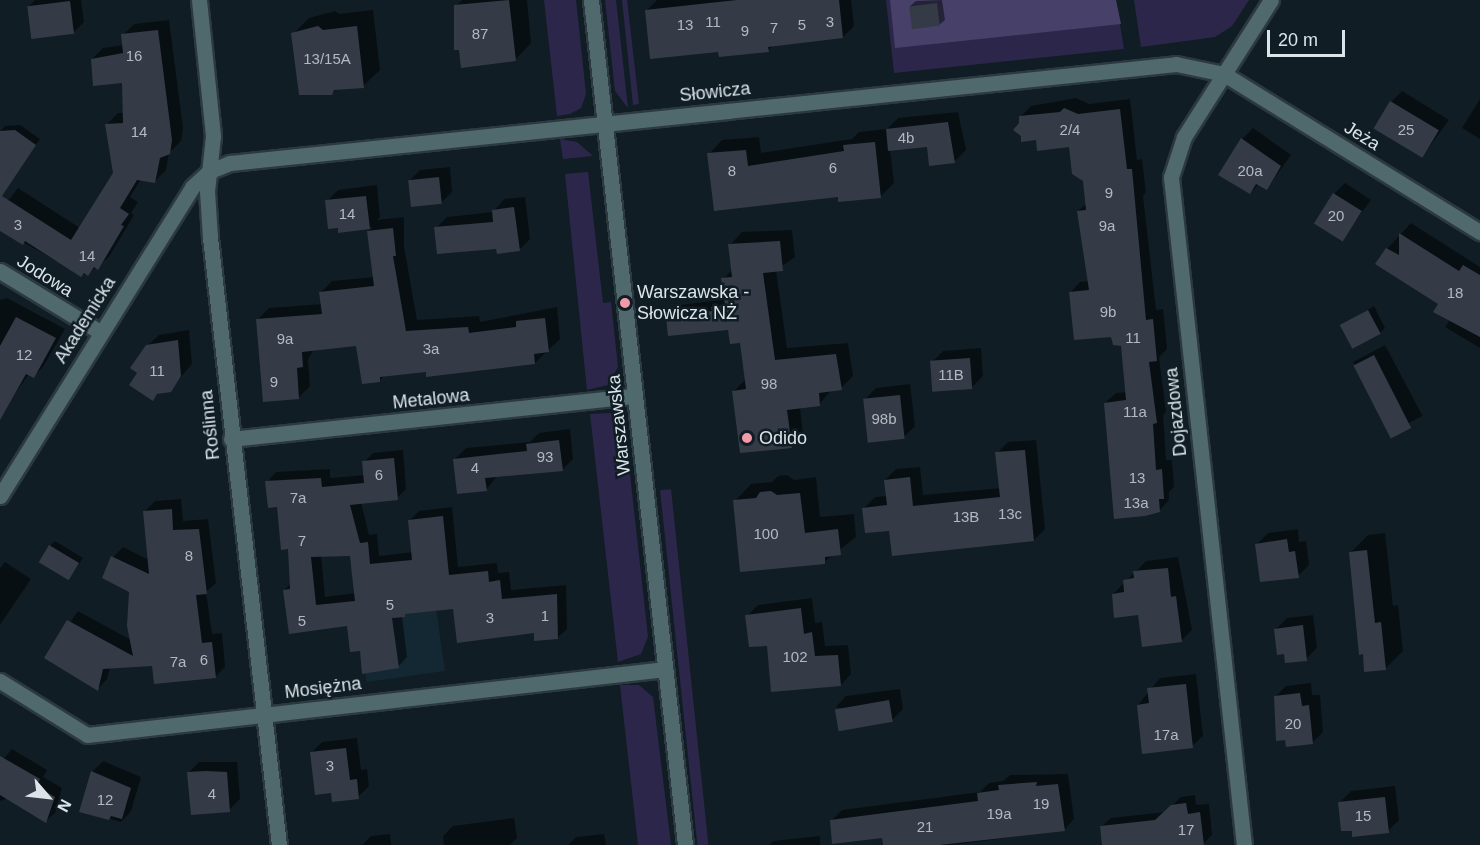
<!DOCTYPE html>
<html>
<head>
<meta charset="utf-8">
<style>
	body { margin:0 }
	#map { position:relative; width:1480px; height:845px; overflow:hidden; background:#101d25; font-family:Helvetica,sans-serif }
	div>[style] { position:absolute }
	.built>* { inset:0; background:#142833; transform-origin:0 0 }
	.green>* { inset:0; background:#2c274a; transform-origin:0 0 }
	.forest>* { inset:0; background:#47416a }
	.shadow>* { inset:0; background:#0007; transform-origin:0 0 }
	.building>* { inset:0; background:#343b47; transform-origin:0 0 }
	.roads { filter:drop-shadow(2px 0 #2c3940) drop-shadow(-2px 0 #2c3940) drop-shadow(0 2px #2c3940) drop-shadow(0 -2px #2c3940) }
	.minor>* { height:15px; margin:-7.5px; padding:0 7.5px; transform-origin:7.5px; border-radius:7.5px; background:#50696d }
	.tertiary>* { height:15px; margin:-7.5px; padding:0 7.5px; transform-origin:7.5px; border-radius:7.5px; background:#50696d }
	.dots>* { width:16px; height:16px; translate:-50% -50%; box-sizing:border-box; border:3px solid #101d25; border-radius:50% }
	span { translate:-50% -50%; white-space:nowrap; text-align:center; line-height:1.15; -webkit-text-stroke:5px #101d25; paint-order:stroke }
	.number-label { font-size:15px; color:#b1bac0 }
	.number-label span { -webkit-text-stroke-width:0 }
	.street-label { font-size:18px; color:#dbe4e9 }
	.poi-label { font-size:18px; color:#dbe4e9 }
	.left { translate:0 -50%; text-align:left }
	.north { position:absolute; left:18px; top:767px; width:60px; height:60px; -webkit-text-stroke:4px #101d25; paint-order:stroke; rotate:118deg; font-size:16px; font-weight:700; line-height:24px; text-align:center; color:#dbe4e9 }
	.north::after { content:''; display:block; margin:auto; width:21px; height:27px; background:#dbe4e9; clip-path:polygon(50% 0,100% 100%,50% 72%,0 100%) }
	.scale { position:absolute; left:1267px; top:30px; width:78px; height:27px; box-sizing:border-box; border:3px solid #dbe4e9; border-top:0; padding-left:8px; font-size:18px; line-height:21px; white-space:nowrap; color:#dbe4e9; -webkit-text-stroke:4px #101d25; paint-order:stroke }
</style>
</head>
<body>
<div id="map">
	<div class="built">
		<div style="left:429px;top:558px;width:114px;height:79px;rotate:82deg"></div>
	</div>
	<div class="green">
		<div style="clip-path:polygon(544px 0,576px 0,586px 94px,581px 108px,570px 114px,557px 116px)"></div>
		<div style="clip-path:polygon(605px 0,616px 0,628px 108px,615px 91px)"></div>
		<div style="clip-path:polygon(622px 0,627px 0,639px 104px,633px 105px)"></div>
		<div style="clip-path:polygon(886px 0,1116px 0,1124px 49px,894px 73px)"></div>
		<div style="clip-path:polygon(1134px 0,1249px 0,1232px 26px,1215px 37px,1141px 47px)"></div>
		<div style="clip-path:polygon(560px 139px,577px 142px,593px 156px,563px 159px)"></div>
		<div style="clip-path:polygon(588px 172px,603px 303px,611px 302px,618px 367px,608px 385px,587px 390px,565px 174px)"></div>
		<div style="clip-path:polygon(611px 413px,625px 429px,648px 637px,641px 654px,618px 662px,590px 414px)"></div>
		<div style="left:671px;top:489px;width:358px;height:11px;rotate:84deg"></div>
		<div style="clip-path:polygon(620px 685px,639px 685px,653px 697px,671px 845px,638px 845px)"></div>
	</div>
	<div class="forest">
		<div style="clip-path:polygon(890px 0,1116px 0,1121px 24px,895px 48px)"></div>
	</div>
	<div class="shadow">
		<div style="clip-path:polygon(35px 0,81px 0,84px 22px,73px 33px,29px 6px)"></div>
		<div style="clip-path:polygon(462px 0,527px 0,531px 43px,515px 60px,461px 48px,456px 6px)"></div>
		<div style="clip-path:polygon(657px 0,851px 0,854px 26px,843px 37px,774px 45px,768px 50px,719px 50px,646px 11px)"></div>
		<div style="clip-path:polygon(942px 0,945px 20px,939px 25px,910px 6px,916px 1px)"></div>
		<div style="clip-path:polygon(373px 10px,380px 70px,363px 86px,336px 89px,331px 94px,293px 34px,309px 18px,335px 11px,339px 14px)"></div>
		<div style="clip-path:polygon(169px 20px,183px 128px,181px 141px,169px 153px,166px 170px,155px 181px,141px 179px,130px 197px,138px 202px,131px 213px,134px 215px,109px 257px,88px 274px,81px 275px,0 229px,0 211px,18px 188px,80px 228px,115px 173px,107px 124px,118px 113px,124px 113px,123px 81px,92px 59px,103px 48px,124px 45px,123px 35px,134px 24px)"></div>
		<div style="clip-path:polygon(1402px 91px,1449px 120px,1422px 157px,1391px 102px)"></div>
		<div style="clip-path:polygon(1076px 98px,1089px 104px,1130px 99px,1137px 160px,1142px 159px,1146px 192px,1143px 196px,1156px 310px,1163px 309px,1167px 349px,1159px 357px,1166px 412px,1163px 415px,1166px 460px,1172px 460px,1174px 487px,1169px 492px,1169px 500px,1159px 511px,1105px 403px,1116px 393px,1127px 392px,1122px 344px,1070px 293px,1080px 282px,1090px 281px,1078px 211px,1087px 203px,1084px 180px,1071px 146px,1037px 139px,1021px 124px,1020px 117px,1031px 106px)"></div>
		<div style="clip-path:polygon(1480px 99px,1480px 139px,1462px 128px)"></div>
		<div style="clip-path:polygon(958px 112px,966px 150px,955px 161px,928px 145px,890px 149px,894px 183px,881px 196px,839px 195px,709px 154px,722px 140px,759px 137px,761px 153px,852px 139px,859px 132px,887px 129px,898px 118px)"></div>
		<div style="clip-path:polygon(20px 125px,40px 139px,12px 179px,0 172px,0 132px,5px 126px)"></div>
		<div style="clip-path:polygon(1253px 128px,1291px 155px,1267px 188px,1259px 184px,1250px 193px,1242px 139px)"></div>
		<div style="clip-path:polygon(450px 167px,452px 192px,441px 203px,409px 181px,420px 170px)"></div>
		<div style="clip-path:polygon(1345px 183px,1371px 200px,1342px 239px,1334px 194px)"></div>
		<div style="clip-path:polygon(377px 185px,380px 217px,377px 220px,404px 217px,404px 246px,417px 320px,479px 316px,480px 322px,557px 307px,560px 339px,535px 363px,385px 375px,380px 380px,358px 344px,314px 349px,308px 360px,310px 386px,298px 398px,257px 320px,269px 308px,322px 304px,321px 292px,332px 281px,374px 277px,368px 231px,373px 227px,340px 231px,327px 201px,338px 190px)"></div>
		<div style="clip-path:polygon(525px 197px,530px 239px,519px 250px,436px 228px,447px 217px,493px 212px,504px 199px)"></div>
		<div style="clip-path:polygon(1411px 223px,1480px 267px,1480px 348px,1445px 327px,1449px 321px,1440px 303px,1387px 249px)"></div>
		<div style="clip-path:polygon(792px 230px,795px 257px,776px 270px,787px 348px,848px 343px,853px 376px,841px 388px,831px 390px,819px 405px,800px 407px,803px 434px,791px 446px,734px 391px,746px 379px,741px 341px,729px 329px,668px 317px,680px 305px,720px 300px,725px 295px,723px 279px,733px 269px,730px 245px,742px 232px)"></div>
		<div style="clip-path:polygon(7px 298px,65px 329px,43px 367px,34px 376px,29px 374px,11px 399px,0 393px,0 300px)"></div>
		<div style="clip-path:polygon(1374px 306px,1385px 328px,1380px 333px,1342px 326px)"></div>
		<div style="clip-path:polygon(189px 330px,192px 364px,170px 390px,159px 392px,153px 399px,139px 372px,147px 346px,159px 335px)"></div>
		<div style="left:1385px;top:345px;width:80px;height:36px;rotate:62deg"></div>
		<div style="clip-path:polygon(981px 348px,983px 376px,972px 387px,932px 362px,943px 351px)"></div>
		<div style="clip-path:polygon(910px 384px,915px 426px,904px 437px,865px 399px,876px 388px)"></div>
		<div style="clip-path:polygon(570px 429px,573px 459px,562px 470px,497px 476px,486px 490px,455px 459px,466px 448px,530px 442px,539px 433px)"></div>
		<div style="clip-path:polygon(1036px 440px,1045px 529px,1034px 540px,891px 530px,864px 508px,875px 497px,887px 496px,885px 480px,896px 469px,920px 467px,923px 495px,1001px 488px,997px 453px,1008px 442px)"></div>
		<div style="clip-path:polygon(evenodd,403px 450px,406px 489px,397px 498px,361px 502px,369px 535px,377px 534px,379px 556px,413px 552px,409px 521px,419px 511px,452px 507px,458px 567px,497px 563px,498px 573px,509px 572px,511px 590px,566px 585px,567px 629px,557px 638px,454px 608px,408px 612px,402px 616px,407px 657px,398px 667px,361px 649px,348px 625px,284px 590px,292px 583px,289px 548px,278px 505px,267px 482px,276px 472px,330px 469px,330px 478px,365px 475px,364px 462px,373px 453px,403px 450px,351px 554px,356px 593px,325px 597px,321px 555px,351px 554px)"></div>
		<div style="clip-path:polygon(787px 475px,794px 480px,816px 477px,820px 517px,854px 514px,856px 537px,824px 562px,735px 501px,751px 484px,772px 482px,778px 476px)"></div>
		<div style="clip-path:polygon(181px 499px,183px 521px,208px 519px,216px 583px,206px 592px,212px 634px,222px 633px,225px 667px,215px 677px,153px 665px,110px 667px,107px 679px,98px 689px,46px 657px,78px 611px,131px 640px,130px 591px,113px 557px,123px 547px,149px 560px,145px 511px,155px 501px)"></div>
		<div style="clip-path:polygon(1298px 529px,1299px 542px,1306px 541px,1309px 565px,1298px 576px,1257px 544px,1268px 533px)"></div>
		<div style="clip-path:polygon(1385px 533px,1393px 606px,1398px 605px,1403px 651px,1386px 668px,1350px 553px,1368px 535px)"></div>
		<div style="clip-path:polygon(55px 541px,83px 558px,69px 579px,50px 546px)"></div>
		<div style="clip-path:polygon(1178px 557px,1192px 630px,1181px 641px,1113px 594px,1146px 561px)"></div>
		<div style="clip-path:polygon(5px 562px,31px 579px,0 625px,0 568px)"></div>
		<div style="clip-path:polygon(812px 598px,815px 623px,822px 622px,825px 646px,848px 645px,851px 674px,841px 685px,769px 644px,747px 616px,758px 605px)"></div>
		<div style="clip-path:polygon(1313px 615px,1317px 648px,1306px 659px,1285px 652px,1276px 629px,1287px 618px)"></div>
		<div style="clip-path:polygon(1196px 674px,1203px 736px,1192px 746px,1138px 705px,1160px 678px)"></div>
		<div style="clip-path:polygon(1311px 683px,1312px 695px,1320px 695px,1323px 732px,1312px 743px,1275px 697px,1286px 686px)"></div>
		<div style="clip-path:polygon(900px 689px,903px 709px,892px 720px,836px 707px,846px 696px)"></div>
		<div style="clip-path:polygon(357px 738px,361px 770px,367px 769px,369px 786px,358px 797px,332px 791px,311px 753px,322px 742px)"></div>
		<div style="clip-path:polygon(12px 749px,47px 770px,43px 777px,62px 788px,55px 813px,46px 821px,8px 798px,0 801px,0 763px)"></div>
		<div style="clip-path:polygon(103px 761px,141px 777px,131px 811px,121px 822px,81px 810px,92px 772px)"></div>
		<div style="clip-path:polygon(199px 762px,237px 762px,240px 799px,229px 810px,188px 773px)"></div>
		<div style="clip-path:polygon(1068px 774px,1074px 819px,1064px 830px,953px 845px,884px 845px,883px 837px,831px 821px,842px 810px,980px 792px,989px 783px,1003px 781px,1010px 775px)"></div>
		<div style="clip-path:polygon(1395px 786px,1399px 820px,1388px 831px,1340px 802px,1351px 791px)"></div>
		<div style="clip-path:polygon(1195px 795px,1196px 805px,1209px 804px,1212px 835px,1203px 844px,1103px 845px,1101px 827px,1111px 818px,1165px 812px,1181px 797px)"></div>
		<div style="clip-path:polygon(514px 818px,517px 838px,510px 845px,444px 845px,443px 836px,453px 826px)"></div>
		<div style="clip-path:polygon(390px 834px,391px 845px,362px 845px,371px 836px)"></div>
		<div style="clip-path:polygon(604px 834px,606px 845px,568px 845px,576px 837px)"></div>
		<div style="clip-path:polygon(820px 836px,820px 845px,769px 845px,773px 841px)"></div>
	</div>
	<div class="building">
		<div style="clip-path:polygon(509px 0,516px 61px,461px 68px,459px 50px,454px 50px,454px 5px)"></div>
		<div style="clip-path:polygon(737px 0,839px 0,843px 38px,768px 47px,769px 52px,719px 57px,718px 52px,650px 59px,645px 10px)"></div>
		<div style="left:70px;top:1px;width:33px;height:43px;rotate:83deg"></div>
		<div style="left:937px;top:3px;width:23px;height:28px;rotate:83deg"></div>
		<div style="clip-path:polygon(318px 26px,323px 30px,357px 26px,364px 88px,334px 90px,332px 95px,299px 95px,291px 33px)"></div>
		<div style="clip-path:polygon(158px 30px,172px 140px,170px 154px,160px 158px,155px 183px,137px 180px,120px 208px,129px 214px,121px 225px,124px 226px,98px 270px,94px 267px,88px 276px,84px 273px,81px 277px,25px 241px,23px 245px,0 231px,0 131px,15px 130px,36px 145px,2px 196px,71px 240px,113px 173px,105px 124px,123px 123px,122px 83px,93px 86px,91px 59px,123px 53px,121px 34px)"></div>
		<div style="left:1390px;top:101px;width:57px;height:32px;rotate:31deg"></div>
		<div style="clip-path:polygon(1064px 108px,1078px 114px,1120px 109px,1127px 169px,1132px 169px,1146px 320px,1153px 319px,1157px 361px,1149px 362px,1157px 423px,1153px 424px,1156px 470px,1162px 469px,1164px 499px,1159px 499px,1160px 512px,1145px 516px,1114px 519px,1104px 403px,1126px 400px,1121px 346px,1113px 345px,1111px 337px,1074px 340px,1069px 292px,1089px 290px,1077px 211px,1086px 210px,1083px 181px,1072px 174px,1069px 147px,1037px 151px,1036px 140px,1021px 142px,1021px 136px,1013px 130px,1019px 123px,1019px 116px,1060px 112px)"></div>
		<div style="clip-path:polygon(948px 122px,955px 163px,929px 166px,927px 147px,888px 151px,886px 129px)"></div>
		<div style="clip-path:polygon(1241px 138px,1281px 166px,1267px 190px,1256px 184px,1250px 194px,1218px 175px)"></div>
		<div style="clip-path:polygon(875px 142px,881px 198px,838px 202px,838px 197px,714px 211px,707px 153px,746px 150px,748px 166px,844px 151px,843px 145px)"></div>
		<div style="left:439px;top:177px;width:27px;height:31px;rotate:84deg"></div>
		<div style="left:1333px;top:193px;width:34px;height:36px;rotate:32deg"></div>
		<div style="clip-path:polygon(366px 196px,370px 229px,338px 233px,338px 228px,328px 229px,325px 200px)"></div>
		<div style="clip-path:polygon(514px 207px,520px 251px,497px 254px,496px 249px,437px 254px,434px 227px,493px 222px,492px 210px)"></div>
		<div style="clip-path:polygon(393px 228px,396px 256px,393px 256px,406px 331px,468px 327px,469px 333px,516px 327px,516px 321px,545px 318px,549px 352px,534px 354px,535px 364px,426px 377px,426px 372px,380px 377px,380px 382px,362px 384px,356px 346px,302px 352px,303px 367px,297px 368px,299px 399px,263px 402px,256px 319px,322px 314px,319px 292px,374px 286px,367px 231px)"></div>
		<div style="clip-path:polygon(1399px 233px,1459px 271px,1463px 265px,1480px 275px,1480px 337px,1433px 312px,1438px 304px,1375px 264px,1386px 248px,1399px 255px)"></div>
		<div style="clip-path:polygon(780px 241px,783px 271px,763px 273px,775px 360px,836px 354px,842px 390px,819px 393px,820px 406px,787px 410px,792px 448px,740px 453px,732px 391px,746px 389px,740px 343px,730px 344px,728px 330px,668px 336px,666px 317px,712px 311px,711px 307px,725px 305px,721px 278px,732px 277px,728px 244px)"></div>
		<div style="left:1368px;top:310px;width:27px;height:32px;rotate:62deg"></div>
		<div style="clip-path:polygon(16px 317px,56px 338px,34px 378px,26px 374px,0 420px,0 346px)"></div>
		<div style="clip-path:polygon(178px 340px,181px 376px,171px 392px,157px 394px,153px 401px,129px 385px,137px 373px,130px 368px,146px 345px)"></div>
		<div style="left:1374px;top:355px;width:82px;height:23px;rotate:63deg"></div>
		<div style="left:970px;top:358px;width:31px;height:40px;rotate:86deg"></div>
		<div style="left:900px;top:395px;width:44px;height:37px;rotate:84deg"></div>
		<div style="clip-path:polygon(559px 440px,563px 471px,485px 478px,487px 491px,457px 494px,453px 459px,527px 451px,526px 444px)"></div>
		<div style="clip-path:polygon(1025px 450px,1034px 541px,892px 556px,889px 531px,865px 533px,862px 508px,887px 505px,884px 480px,910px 477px,913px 506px,1000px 497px,995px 452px)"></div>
		<div style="clip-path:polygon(evenodd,394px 458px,398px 500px,350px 505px,360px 543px,368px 542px,370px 564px,412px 560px,408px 520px,443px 516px,449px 575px,488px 571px,489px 582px,500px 580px,502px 599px,557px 594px,558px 639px,534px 641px,534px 633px,457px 643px,453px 609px,405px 614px,405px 617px,392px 618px,399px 668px,362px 674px,360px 651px,350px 652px,347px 626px,289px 634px,283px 590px,290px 589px,288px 549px,281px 550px,277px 507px,268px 508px,265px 481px,321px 478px,322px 487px,364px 483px,362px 461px,394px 458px,350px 556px,355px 601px,316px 605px,311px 557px,350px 556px)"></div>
		<div style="clip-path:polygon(771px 491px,777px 495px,800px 493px,805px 533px,838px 529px,841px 555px,825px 557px,825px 564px,740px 572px,733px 500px,756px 498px,760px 492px)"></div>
		<div style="clip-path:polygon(172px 509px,173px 530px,199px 529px,207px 594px,196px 595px,202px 643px,212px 642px,216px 678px,154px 684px,152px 666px,103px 669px,98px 691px,44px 658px,67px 620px,133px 656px,127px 626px,129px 592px,102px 578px,111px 556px,149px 574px,143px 511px)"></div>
		<div style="clip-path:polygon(1287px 539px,1289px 552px,1295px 551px,1299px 578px,1260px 582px,1255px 544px)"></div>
		<div style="left:49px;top:545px;width:35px;height:20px;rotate:31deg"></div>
		<div style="clip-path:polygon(1367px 550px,1375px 623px,1381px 622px,1386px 670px,1364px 672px,1363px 654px,1359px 655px,1349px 552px)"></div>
		<div style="clip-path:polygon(1168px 568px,1171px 597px,1176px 596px,1182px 642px,1142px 647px,1138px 615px,1114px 618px,1112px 594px,1124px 592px,1123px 580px,1134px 578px,1133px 571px)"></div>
		<div style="clip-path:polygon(801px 608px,804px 634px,812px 632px,815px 656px,838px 655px,841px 686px,771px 692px,767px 646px,749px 647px,745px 615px)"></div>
		<div style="clip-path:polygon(1303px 625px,1307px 661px,1285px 663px,1284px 654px,1277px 655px,1274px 629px)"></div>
		<div style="clip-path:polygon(1186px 684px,1193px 748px,1142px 754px,1137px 705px,1149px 703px,1147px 688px)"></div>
		<div style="clip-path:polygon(1300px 693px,1302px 706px,1309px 705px,1313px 744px,1286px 747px,1285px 740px,1276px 741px,1274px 696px)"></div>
		<div style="left:889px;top:700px;width:22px;height:55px;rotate:80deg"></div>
		<div style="clip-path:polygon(346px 748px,350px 780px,357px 779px,359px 799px,332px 802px,331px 793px,315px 795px,310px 752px)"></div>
		<div style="clip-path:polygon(0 756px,40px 779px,36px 786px,55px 797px,46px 823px,0 795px)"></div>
		<div style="clip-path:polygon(91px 771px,131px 788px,122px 819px,111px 816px,109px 820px,79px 812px)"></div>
		<div style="clip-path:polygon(206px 771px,227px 772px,230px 812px,191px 815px,187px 772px)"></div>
		<div style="clip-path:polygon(1037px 782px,1036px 786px,1058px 784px,1065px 831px,940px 845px,883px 845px,882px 838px,832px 844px,830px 820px,978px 801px,977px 793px,999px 790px,998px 785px)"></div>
		<div style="clip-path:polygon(1385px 797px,1389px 833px,1352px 837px,1352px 831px,1341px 831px,1338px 802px)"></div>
		<div style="clip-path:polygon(1186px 803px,1188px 814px,1200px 812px,1204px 845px,1102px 845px,1100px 826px,1155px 820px,1171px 805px)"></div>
	</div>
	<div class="roads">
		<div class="minor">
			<div style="left:199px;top:0;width:137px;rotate:84.1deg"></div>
			<div style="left:213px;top:136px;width:55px;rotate:96.2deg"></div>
			<div style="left:207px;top:191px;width:46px;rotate:86.3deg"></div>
			<div style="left:210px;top:237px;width:612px;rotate:83.53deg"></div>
			<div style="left:0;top:271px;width:117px;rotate:31.4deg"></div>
			<div style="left:231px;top:439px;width:406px;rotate:-6.1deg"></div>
			<div style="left:0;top:496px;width:364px;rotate:-58.1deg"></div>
			<div style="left:192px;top:187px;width:24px;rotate:-42deg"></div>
			<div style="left:210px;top:171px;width:22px;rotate:-22deg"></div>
			<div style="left:230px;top:163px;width:951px;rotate:-5.97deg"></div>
			<div style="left:1176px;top:64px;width:49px;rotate:11.8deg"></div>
			<div style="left:1224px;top:74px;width:301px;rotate:31.7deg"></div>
			<div style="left:0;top:681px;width:102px;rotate:31.8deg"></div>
			<div style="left:87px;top:735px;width:582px;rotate:-6.51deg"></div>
			<div style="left:1244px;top:845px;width:672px;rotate:-96.24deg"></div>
			<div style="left:1171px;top:177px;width:42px;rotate:-72deg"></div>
			<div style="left:1184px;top:137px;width:162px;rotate:-57.6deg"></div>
		</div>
		<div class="tertiary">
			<div style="left:591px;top:0;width:850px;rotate:83.65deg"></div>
		</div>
	</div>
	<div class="dots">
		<div style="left:625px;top:303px;background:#f39aaa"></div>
		<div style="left:747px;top:438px;background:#f39aaa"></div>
	</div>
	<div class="number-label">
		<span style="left:713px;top:22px">11</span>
		<span style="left:830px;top:22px">3</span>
		<span style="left:685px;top:25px">13</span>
		<span style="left:802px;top:25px">5</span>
		<span style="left:774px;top:28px">7</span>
		<span style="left:745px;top:31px">9</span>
		<span style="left:480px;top:34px">87</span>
		<span style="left:134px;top:56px">16</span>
		<span style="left:327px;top:59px">13/15A</span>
		<span style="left:1070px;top:130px">2/4</span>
		<span style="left:1406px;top:130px">25</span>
		<span style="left:139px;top:132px">14</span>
		<span style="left:906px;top:138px">4b</span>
		<span style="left:833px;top:168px">6</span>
		<span style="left:732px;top:171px">8</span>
		<span style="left:1250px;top:171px">20a</span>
		<span style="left:1109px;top:193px">9</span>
		<span style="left:347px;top:214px">14</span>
		<span style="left:1336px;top:216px">20</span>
		<span style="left:18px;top:225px">3</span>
		<span style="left:1107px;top:226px">9a</span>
		<span style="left:87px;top:256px">14</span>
		<span style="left:1455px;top:293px">18</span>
		<span style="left:1108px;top:312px">9b</span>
		<span style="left:1133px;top:338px">11</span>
		<span style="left:285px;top:339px">9a</span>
		<span style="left:431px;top:349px">3a</span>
		<span style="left:24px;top:355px">12</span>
		<span style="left:157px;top:371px">11</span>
		<span style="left:951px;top:375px">11B</span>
		<span style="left:274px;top:382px">9</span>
		<span style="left:769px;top:384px">98</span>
		<span style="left:1135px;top:412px">11a</span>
		<span style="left:884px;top:419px">98b</span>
		<span style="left:545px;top:457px">93</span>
		<span style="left:475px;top:468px">4</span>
		<span style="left:379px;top:475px">6</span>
		<span style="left:1137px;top:478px">13</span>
		<span style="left:298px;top:498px">7a</span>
		<span style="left:1136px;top:503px">13a</span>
		<span style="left:1010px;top:514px">13c</span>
		<span style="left:966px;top:517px">13B</span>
		<span style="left:766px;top:534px">100</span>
		<span style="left:302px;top:541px">7</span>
		<span style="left:189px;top:556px">8</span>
		<span style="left:390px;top:605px">5</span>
		<span style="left:545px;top:616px">1</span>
		<span style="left:490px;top:618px">3</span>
		<span style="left:302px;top:621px">5</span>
		<span style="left:795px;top:657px">102</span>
		<span style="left:204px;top:660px">6</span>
		<span style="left:178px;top:662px">7a</span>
		<span style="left:1293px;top:724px">20</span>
		<span style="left:1166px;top:735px">17a</span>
		<span style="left:330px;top:766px">3</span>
		<span style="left:212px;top:794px">4</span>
		<span style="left:105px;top:800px">12</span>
		<span style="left:1041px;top:804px">19</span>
		<span style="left:999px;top:814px">19a</span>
		<span style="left:1363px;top:816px">15</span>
		<span style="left:925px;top:827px">21</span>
		<span style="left:1186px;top:830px">17</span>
	</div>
	<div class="street-label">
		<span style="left:715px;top:92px;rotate:-6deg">Słowicza</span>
		<span style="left:1362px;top:136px;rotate:32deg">Jeża</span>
		<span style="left:45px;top:276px;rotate:32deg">Jodowa</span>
		<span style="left:85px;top:320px;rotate:-58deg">Akademicka</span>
		<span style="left:431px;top:399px;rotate:-6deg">Metalowa</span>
		<span style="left:1176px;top:412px;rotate:-96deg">Dojazdowa</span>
		<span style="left:210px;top:425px;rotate:-96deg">Roślinna</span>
		<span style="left:619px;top:425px;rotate:-96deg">Warszawska</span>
		<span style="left:323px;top:688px;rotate:-7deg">Mosiężna</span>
	</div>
	<div class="poi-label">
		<span class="left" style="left:637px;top:303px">Warszawska -<br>Słowicza NŻ</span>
		<span class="left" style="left:759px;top:438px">Odido</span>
	</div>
	<div class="north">N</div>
	<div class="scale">20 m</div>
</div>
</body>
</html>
